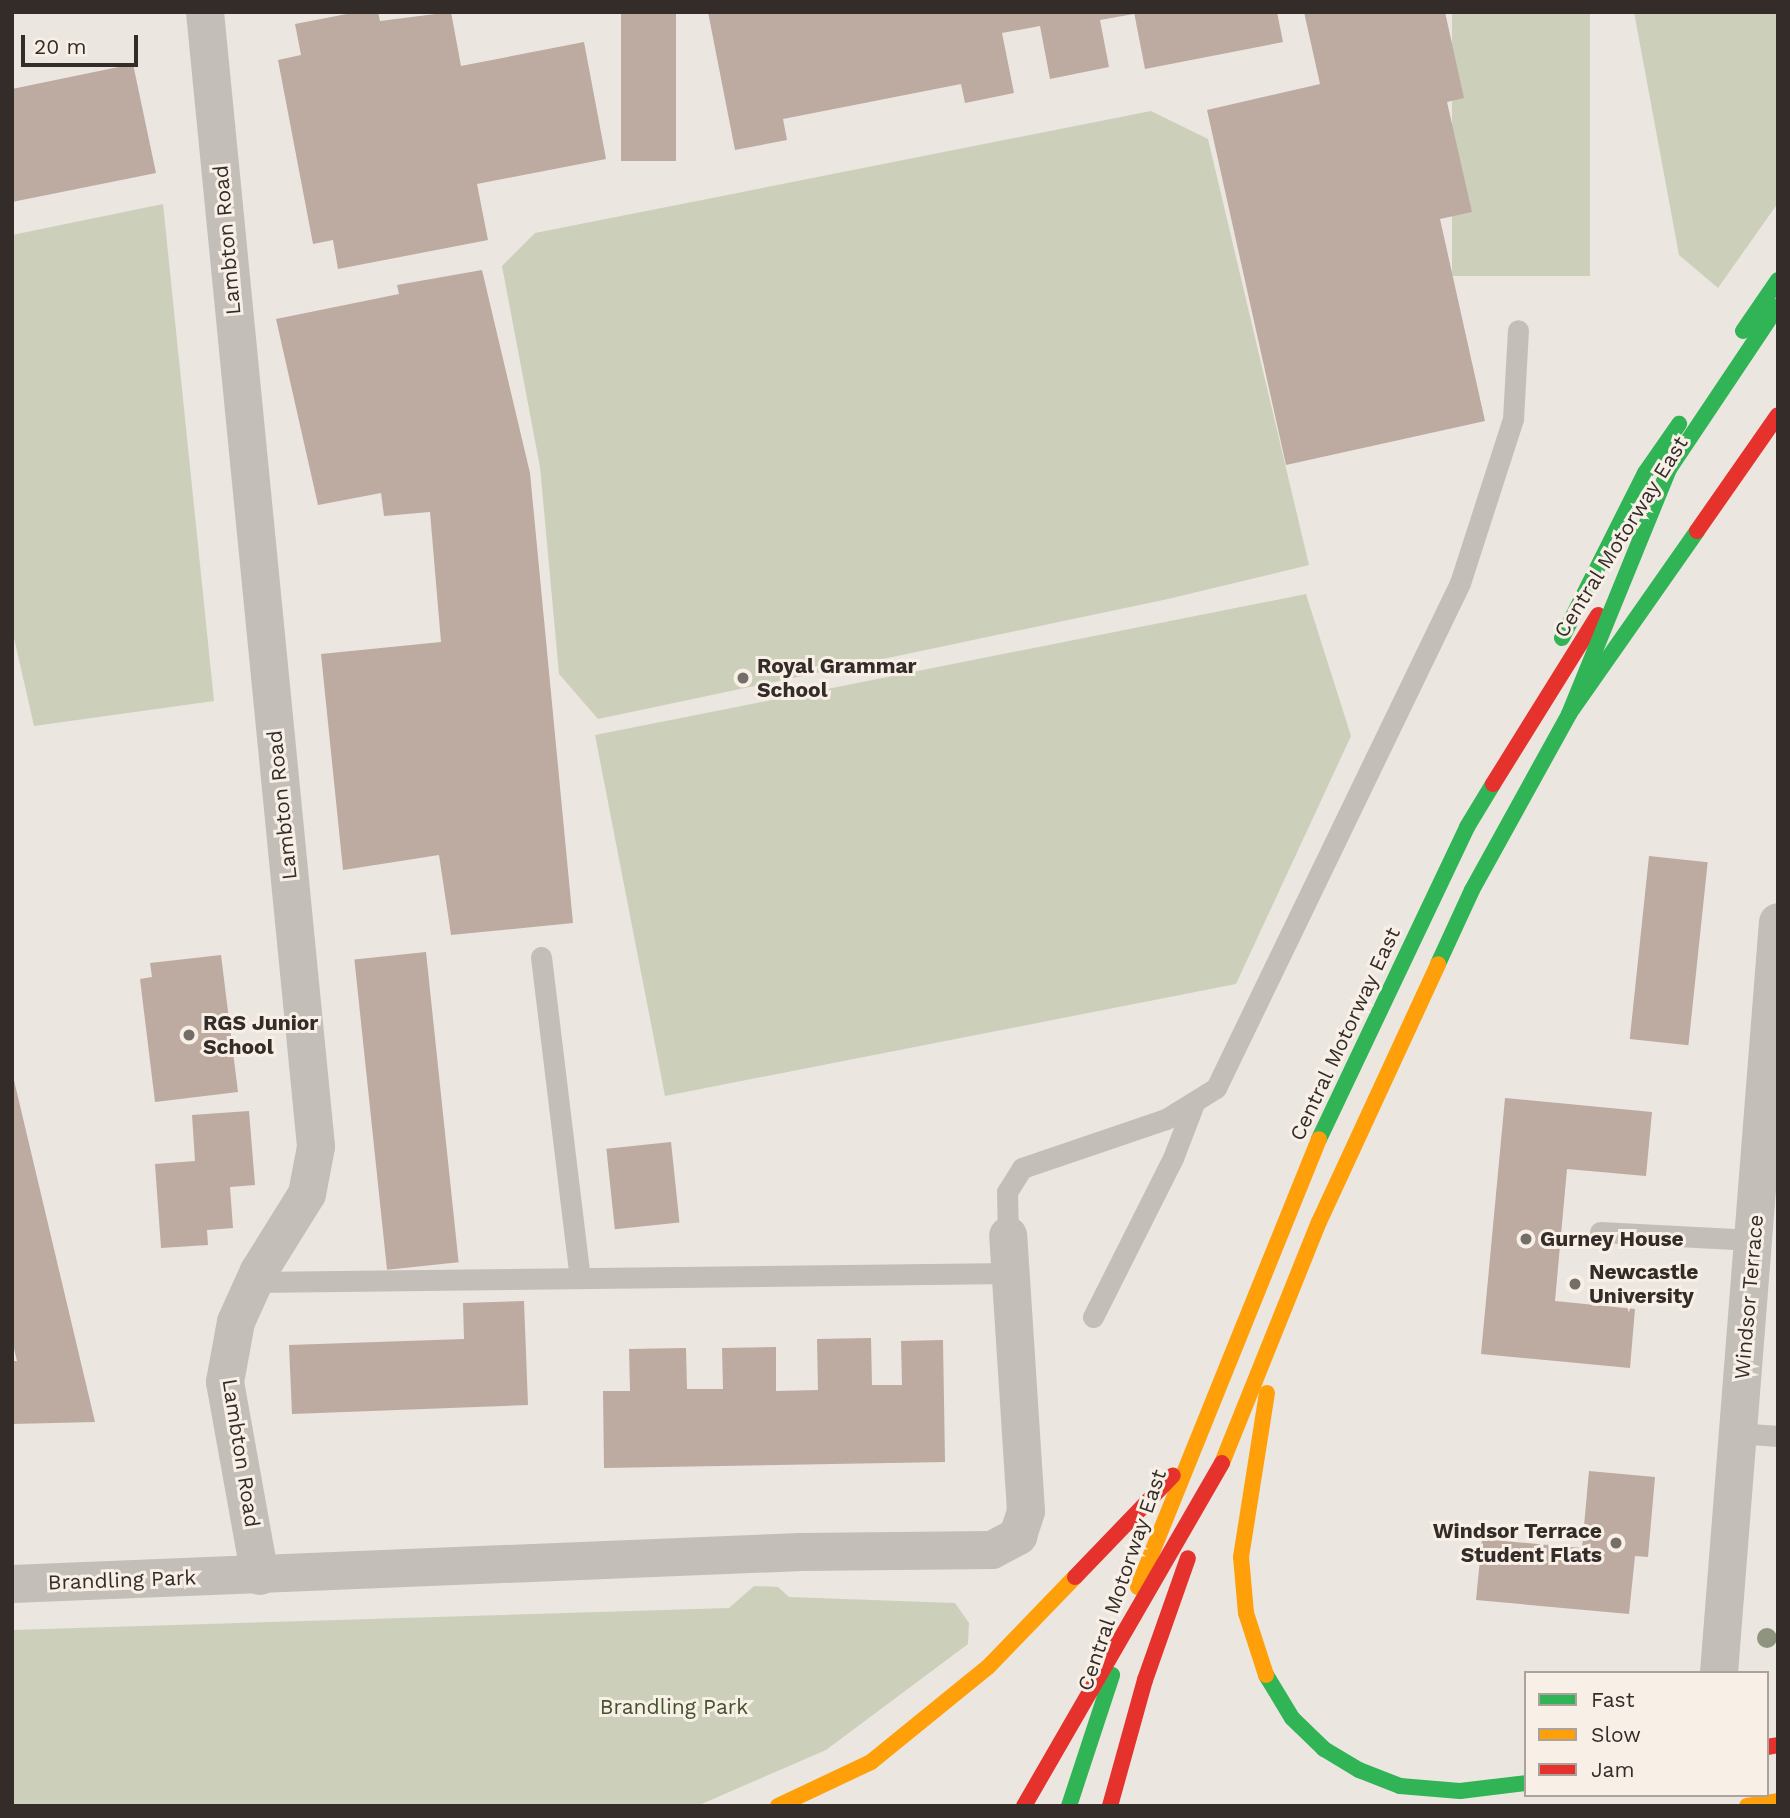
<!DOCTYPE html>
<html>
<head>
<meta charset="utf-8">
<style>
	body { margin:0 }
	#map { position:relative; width:1790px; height:1818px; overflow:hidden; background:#ebe6e0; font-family:"Work Sans",sans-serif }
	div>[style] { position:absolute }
	.green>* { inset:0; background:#ccd0bb; transform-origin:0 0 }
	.building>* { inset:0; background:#bdaba2; transform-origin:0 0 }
	.lane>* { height:21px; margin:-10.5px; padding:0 10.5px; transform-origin:10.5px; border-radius:10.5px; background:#c4beb9 }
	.street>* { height:38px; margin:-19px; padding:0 19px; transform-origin:19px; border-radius:19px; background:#c4beb9 }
	.fast>* { height:16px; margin:-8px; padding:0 8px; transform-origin:8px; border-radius:8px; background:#30b455 }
	.slow>* { height:16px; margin:-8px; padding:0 8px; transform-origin:8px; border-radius:8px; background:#ff9f0a }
	.jam>* { height:16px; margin:-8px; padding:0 8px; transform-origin:8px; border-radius:8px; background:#e5322d }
	.fast-bridge>* { height:16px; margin:-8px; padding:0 8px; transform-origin:8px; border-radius:8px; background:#30b455 }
	.jam-bridge>* { height:16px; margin:-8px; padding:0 8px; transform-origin:8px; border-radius:8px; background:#e5322d }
	.trees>* { width:20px; height:20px; margin:-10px; border-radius:50%; background:#8f947e }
	.dots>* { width:19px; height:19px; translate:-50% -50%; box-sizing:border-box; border:4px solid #f8f0e7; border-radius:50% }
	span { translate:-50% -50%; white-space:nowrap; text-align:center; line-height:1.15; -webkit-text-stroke:6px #f8f0e7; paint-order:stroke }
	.street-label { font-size:21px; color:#342c28 }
	.poi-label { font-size:21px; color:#342c28; font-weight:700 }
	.left { translate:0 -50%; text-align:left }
	.right { translate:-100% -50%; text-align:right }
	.park-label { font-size:21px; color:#43512d }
	.frame { position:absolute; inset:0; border:14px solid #342c28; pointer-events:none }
	.legend { position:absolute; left:1524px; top:1671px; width:245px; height:126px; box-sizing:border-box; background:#f8f0e7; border:2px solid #aaa29b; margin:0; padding:9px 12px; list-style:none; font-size:21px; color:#342c28 }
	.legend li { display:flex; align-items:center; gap:14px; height:35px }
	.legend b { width:35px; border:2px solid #aaa29b }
	.scale { position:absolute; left:21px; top:35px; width:117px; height:32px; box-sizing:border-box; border:4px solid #342c28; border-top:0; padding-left:9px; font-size:21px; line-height:24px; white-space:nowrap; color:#342c28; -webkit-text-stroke:5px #f8f0e7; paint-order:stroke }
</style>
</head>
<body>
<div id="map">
	<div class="green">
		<div style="left:1452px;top:12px;width:138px;height:264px"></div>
		<div style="clip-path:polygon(1634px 12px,1778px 12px,1778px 203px,1718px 288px,1679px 255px)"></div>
		<div style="clip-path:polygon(1151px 111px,1208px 139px,1309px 565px,1168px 599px,598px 719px,559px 674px,540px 467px,502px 266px,535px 233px)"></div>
		<div style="clip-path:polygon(163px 204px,214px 701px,34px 726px,12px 629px,12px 235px)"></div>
		<div style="clip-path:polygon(1306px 594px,1351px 736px,1236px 984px,665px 1096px,595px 735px)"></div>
		<div style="clip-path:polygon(754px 1586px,778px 1587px,789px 1597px,955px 1603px,969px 1623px,968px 1644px,826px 1750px,697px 1806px,12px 1806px,12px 1630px,729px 1608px)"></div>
	</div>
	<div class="building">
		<div style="clip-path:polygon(357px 12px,378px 12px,380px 21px,451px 12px,461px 66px,584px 42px,606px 159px,477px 184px,488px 240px,338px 269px,333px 240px,313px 244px,278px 60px,301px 55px,295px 24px)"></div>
		<div style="left:621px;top:12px;width:55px;height:149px"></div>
		<div style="clip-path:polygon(708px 12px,1134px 12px,1134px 14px,1100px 20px,1109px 67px,1050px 79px,1040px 26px,1002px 33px,1014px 93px,965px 103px,961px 84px,783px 119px,787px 140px,735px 150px)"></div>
		<div style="clip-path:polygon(1134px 12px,1277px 12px,1283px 42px,1145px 69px)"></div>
		<div style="clip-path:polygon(1304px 12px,1445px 12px,1464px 98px,1447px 102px,1472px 212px,1440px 219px,1485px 421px,1286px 465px,1207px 110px,1320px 84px)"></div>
		<div style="clip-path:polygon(133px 64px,156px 173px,12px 202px,12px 89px)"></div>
		<div style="clip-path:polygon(482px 270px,530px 473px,573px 923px,451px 935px,439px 855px,343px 870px,321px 654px,441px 642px,430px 512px,384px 516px,381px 493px,318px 505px,276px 319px,399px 294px,397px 285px)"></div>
		<div style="left:1649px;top:856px;width:59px;height:184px;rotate:6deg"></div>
		<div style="left:426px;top:952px;width:312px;height:72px;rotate:84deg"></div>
		<div style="clip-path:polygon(221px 955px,238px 1092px,155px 1102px,140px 979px,152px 977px,150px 963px)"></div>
		<div style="clip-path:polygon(13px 1076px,95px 1422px,12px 1424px,12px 1361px,17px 1361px,12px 1340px)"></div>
		<div style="clip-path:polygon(1505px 1098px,1652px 1112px,1646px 1176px,1567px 1169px,1555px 1301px,1635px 1309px,1630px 1368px,1481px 1354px)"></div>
		<div style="clip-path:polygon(249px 1111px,255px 1185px,230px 1187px,233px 1228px,207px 1230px,208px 1245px,161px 1248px,155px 1164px,195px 1161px,192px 1115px)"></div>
		<div style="left:671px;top:1142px;width:81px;height:65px;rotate:84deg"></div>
		<div style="clip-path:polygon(524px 1301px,528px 1405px,292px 1414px,289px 1345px,464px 1339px,463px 1303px)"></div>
		<div style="clip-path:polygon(871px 1338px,872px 1385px,902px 1385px,901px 1341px,943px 1340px,945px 1462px,604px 1468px,603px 1391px,630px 1391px,629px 1349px,686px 1348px,687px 1389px,723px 1389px,722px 1348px,776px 1347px,776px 1391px,818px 1390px,817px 1339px)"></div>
		<div style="clip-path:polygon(1589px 1471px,1655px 1477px,1648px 1557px,1635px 1556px,1629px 1614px,1476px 1600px,1482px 1539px,1582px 1548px)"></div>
	</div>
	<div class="lane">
		<div style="left:541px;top:957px;width:323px;rotate:83.1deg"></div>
		<div style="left:1600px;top:1232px;width:154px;rotate:3deg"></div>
		<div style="left:1008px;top:1236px;width:44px;rotate:-91.3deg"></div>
		<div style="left:1007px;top:1192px;width:28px;rotate:-58deg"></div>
		<div style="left:1022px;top:1168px;width:152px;rotate:-18.8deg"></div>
		<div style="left:1166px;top:1119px;width:59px;rotate:-31.8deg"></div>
		<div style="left:1216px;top:1088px;width:561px;rotate:-64.21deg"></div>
		<div style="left:1460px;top:583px;width:172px;rotate:-72.1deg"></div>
		<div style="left:1513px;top:419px;width:89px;rotate:-86.8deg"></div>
		<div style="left:254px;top:1282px;width:758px;rotate:-0.68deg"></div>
		<div style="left:1093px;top:1317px;width:178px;rotate:-63.3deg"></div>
		<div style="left:1173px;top:1158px;width:56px;rotate:-69deg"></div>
		<div style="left:1737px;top:1433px;width:41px;rotate:4.2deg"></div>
	</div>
	<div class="street">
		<div style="left:205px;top:12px;width:1140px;rotate:84.41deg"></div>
		<div style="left:316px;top:1147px;width:48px;rotate:100.8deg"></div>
		<div style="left:307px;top:1194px;width:91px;rotate:121.9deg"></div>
		<div style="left:259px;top:1271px;width:56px;rotate:114.3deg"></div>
		<div style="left:236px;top:1322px;width:61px;rotate:100.4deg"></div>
		<div style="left:225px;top:1382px;width:197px;rotate:79.8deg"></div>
		<div style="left:12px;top:1584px;width:790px;rotate:-2.32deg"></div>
		<div style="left:801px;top:1552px;width:191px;rotate:-0.6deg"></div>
		<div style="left:992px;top:1550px;width:30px;rotate:-28deg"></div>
		<div style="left:1018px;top:1536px;width:26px;rotate:-72deg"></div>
		<div style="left:1026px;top:1511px;width:276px;rotate:-93.7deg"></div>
		<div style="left:1719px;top:1673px;width:753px;rotate:-85.51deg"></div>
	</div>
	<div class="fast">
		<div style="left:1743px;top:331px;width:62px;rotate:-55.5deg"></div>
		<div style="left:1562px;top:638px;width:185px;rotate:-63.3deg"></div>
		<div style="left:1645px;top:473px;width:60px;rotate:-55.2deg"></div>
		<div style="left:1438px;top:964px;width:81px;rotate:-65.3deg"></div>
		<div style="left:1472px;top:890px;width:201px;rotate:-61.1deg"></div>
		<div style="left:1569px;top:714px;width:223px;rotate:-55deg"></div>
		<div style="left:1319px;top:1139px;width:345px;rotate:-64.6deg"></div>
		<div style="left:1467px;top:827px;width:50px;rotate:-58.8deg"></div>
		<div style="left:1266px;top:1675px;width:50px;rotate:58.8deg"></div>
		<div style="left:1292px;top:1718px;width:45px;rotate:44.1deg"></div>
		<div style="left:1324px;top:1749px;width:41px;rotate:31deg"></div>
		<div style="left:1359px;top:1770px;width:44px;rotate:21.3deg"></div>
		<div style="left:1400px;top:1786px;width:60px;rotate:4.8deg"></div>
		<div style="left:1460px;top:1791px;width:66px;rotate:-6.9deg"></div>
		<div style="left:1069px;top:1806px;width:138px;rotate:-71.8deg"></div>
	</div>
	<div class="slow">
		<div style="left:1222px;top:1463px;width:260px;rotate:-68.1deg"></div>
		<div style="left:1319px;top:1222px;width:284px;rotate:-65.2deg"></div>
		<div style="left:1138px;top:1587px;width:483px;rotate:-68deg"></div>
		<div style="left:1266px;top:1675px;width:65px;rotate:-107.9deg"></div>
		<div style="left:1246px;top:1613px;width:56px;rotate:-95.1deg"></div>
		<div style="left:1241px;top:1557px;width:166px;rotate:-81deg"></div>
		<div style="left:778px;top:1806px;width:103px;rotate:-25.3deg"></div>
		<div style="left:871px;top:1762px;width:151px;rotate:-39.1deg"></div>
		<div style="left:988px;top:1667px;width:125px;rotate:-46deg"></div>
		<div style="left:1747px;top:1806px;width:31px;rotate:-9deg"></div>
	</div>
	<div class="jam">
		<div style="left:1697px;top:531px;width:141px;rotate:-55.1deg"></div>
		<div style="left:1493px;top:784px;width:199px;rotate:-58.1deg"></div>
		<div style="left:1075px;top:1577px;width:141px;rotate:-46.1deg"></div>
		<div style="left:1767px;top:1747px;width:11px;rotate:-10deg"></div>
	</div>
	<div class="fast-bridge">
		<div style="left:1569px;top:714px;width:265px;rotate:-67.8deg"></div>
		<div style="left:1669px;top:469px;width:196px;rotate:-56.2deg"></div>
	</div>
	<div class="jam-bridge">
		<div style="left:1024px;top:1806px;width:396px;rotate:-60deg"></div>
		<div style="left:1110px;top:1806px;width:131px;rotate:-74.5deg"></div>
		<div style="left:1145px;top:1680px;width:129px;rotate:-70.6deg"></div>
	</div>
	<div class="trees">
		<div style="left:1767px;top:1638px"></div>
	</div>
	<div class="dots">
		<div style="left:743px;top:678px;background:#746d68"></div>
		<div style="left:189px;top:1035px;background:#746d68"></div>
		<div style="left:1526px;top:1239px;background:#746d68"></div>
		<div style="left:1575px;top:1284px;background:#746d68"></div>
		<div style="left:1616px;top:1543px;background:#746d68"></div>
	</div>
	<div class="street-label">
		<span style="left:227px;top:240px;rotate:-95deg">Lambton Road</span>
		<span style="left:1621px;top:537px;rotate:-58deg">Central Motorway East</span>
		<span style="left:282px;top:805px;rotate:-96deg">Lambton Road</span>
		<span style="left:1345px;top:1034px;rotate:-65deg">Central Motorway East</span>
		<span style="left:1749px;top:1297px;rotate:-85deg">Windsor Terrace</span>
		<span style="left:241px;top:1453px;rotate:81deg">Lambton Road</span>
		<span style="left:122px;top:1580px;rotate:-2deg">Brandling Park</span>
		<span style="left:1122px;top:1580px;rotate:-71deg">Central Motorway East</span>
	</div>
	<div class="poi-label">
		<span class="left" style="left:757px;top:678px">Royal Grammar<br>School</span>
		<span class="left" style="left:203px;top:1035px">RGS Junior<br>School</span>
		<span class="left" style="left:1540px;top:1239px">Gurney House</span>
		<span class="left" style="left:1589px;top:1284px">Newcastle<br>University</span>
		<span class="right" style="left:1602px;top:1543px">Windsor Terrace<br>Student Flats</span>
	</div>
	<div class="park-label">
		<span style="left:674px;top:1707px">Brandling Park</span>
	</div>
	<div class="frame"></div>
	<ul class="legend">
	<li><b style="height:9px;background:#30b455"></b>Fast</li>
	<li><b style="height:9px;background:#ff9f0a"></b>Slow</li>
	<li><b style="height:9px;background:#e5322d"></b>Jam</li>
	</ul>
	<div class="scale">20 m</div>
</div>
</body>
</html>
